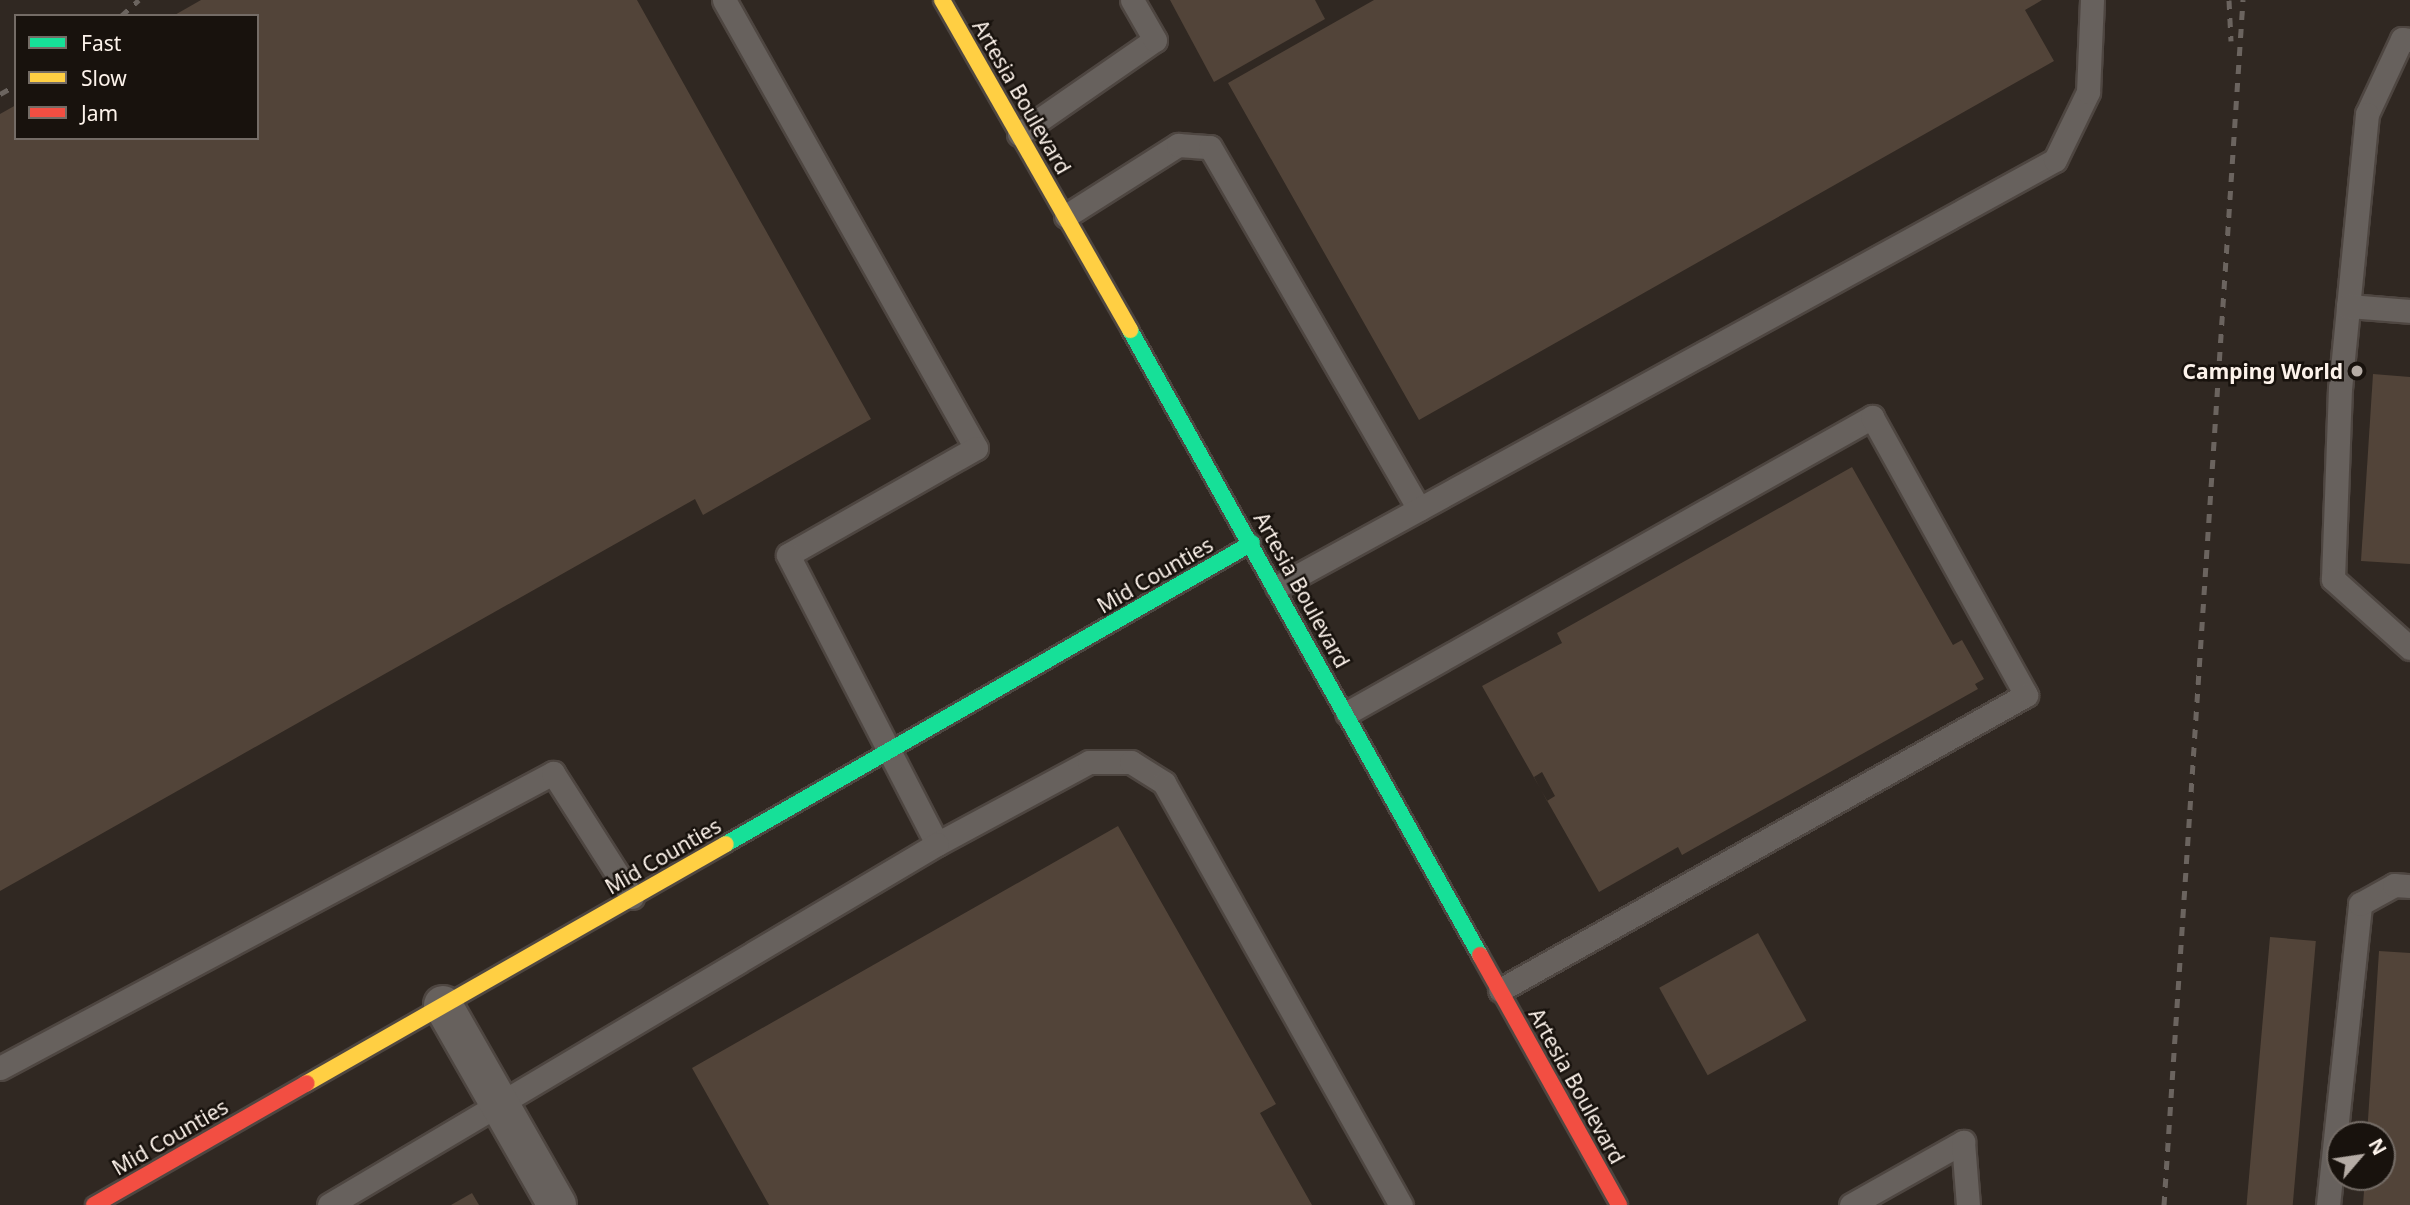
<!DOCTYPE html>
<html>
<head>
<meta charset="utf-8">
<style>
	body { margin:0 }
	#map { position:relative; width:2410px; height:1205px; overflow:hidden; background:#302822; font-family:"Noto Sans",sans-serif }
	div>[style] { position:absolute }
	.building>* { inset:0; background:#524439; transform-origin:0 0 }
	.roads { filter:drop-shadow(2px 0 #4e4641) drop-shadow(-2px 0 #4e4641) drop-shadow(0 2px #4e4641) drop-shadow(0 -2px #4e4641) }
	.lane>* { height:23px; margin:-11.5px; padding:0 11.5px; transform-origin:11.5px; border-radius:11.5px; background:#67615d }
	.street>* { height:38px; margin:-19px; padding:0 19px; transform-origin:19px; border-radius:19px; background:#67615d }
	.fast>* { height:16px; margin:-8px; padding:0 8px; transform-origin:8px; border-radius:8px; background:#16e098 }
	.slow>* { height:16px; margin:-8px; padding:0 8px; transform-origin:8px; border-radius:8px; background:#ffcf43 }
	.jam>* { height:16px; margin:-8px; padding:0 8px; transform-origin:8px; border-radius:8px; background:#f24e42 }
	.rail>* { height:5px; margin-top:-2.5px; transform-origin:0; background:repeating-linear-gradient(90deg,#6b645f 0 9px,transparent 0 18px) }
	.dots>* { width:19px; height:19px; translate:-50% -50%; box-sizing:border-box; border:4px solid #18120d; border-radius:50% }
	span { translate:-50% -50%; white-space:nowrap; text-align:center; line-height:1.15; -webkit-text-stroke:5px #18120d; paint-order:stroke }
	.street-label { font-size:21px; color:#fdf3eb }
	.poi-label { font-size:21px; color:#fdf3eb; font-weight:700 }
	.right { translate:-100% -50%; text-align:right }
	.legend { position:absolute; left:14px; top:14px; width:245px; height:126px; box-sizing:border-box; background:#18120d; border:2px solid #746c66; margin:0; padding:9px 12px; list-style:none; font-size:21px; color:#fdf3eb }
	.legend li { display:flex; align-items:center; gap:14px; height:35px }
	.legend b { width:35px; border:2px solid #746c66 }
	.north { position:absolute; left:2326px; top:1121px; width:70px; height:70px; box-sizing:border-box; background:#18120d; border:2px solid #746c66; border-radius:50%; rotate:61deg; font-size:19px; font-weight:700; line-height:28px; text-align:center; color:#fdf3eb }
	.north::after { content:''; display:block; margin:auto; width:24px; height:32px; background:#b5aca5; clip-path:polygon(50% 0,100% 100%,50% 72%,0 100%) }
</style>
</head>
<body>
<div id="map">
	<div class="building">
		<div style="clip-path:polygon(201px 0,637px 0,871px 419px,703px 515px,695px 499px,0 891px,0 114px,16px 105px,16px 138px,257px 138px,257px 16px,173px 16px)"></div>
		<div style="clip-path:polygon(1170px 0,1315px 0,1325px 19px,1214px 82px)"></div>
		<div style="clip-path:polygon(1374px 0,2042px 0,2025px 10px,2054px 61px,1419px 420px,1228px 83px)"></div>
		<div style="clip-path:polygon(2373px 374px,2410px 377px,2410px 564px,2361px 561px)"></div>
		<div style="clip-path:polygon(evenodd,1852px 467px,1953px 645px,1962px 640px,1984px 679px,1975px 684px,1978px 689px,1682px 855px,1678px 847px,1599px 892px,1482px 686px,1562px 643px,1557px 633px,1852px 467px,1542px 772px,1555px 796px,1547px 801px,1534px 777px,1542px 772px)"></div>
		<div style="clip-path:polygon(1118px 826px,1276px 1104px,1260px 1113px,1312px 1205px,769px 1205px,692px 1068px)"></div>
		<div style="left:1758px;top:933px;width:100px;height:113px;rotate:61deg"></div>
		<div style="left:2270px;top:937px;width:46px;height:269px;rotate:5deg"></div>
		<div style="clip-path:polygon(2379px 951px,2410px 953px,2410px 1205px,2363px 1205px,2365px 1177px,2382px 1177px,2382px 1135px,2367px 1135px)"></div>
		<div style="clip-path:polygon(472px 1193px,479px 1205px,451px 1205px)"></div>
	</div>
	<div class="roads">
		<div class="lane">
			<div style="left:724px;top:0;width:514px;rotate:60.64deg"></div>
			<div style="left:976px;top:448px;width:216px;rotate:150.4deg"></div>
			<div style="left:788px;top:555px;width:325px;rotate:62.7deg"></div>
			<div style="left:937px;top:844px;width:173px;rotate:-28.3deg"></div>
			<div style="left:1089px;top:762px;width:42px"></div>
			<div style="left:1131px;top:762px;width:39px;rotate:32deg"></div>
			<div style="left:1164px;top:783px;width:484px;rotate:60.7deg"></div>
			<div style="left:2410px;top:40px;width:8px;rotate:-173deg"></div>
			<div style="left:2402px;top:39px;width:83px;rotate:115deg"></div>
			<div style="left:2367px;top:114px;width:275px;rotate:95.6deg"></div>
			<div style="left:2340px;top:388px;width:191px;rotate:92.1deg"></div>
			<div style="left:2333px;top:579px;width:103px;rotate:41.9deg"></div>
			<div style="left:1019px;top:134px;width:165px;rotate:-34.7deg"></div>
			<div style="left:1155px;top:40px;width:46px;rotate:-119.9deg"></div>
			<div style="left:1066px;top:216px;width:133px;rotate:-32.4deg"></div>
			<div style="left:1178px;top:145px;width:32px;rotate:4deg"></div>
			<div style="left:1210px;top:147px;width:418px;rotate:60deg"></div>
			<div style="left:2348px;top:306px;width:62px;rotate:4.6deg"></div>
			<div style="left:1277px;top:587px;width:887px;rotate:-28.76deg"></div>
			<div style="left:2055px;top:160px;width:76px;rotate:-64.1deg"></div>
			<div style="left:2088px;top:92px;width:92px;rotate:-87.5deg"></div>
			<div style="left:1347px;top:713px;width:603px;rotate:-29.41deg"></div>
			<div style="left:1872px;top:417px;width:318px;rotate:61deg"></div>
			<div style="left:2026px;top:695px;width:603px;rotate:150.71deg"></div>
			<div style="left:0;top:1068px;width:627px;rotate:-28.08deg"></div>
			<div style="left:553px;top:773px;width:147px;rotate:57.5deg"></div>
			<div style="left:329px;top:1205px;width:707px;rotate:-30.7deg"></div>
			<div style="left:1851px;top:1205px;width:129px;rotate:-29.4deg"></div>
			<div style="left:1963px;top:1142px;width:63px;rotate:85.5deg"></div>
			<div style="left:2328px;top:1205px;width:303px;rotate:-83.9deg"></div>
			<div style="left:2360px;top:904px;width:39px;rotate:-29deg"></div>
			<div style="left:2394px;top:885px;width:16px;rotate:4deg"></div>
		</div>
		<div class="street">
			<div style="left:443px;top:1005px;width:230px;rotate:60.3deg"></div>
		</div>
		<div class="fast">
			<div style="left:1130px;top:330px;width:716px;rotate:60.75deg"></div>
			<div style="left:726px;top:844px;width:606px;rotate:-29.78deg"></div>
		</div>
		<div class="slow">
			<div style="left:942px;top:0;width:380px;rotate:60.3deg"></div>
			<div style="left:307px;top:1083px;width:482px;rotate:-29.7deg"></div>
		</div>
		<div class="jam">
			<div style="left:1480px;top:955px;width:286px;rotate:60.9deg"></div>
			<div style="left:94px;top:1205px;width:245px;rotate:-29.8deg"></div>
		</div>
	</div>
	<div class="rail">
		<div style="left:2229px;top:0;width:41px;rotate:87.2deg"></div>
		<div style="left:121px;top:16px;width:24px;rotate:-42deg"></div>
		<div style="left:0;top:94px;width:18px;rotate:-29deg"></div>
		<div style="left:2164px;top:1205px;width:1208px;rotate:-86.25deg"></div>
	</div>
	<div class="dots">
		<div style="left:2357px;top:371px;background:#b5aca5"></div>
	</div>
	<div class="street-label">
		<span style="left:1022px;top:97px;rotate:60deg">Artesia Boulevard</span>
		<span style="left:1155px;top:575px;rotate:-30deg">Mid Counties</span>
		<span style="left:1302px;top:590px;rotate:61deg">Artesia Boulevard</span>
		<span style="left:663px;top:856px;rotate:-30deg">Mid Counties</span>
		<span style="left:1577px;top:1086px;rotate:61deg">Artesia Boulevard</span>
		<span style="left:170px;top:1137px;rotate:-30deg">Mid Counties</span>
	</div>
	<div class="poi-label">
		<span class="right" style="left:2343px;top:371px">Camping World</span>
	</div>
	<ul class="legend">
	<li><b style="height:9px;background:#16e098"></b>Fast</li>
	<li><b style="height:9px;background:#ffcf43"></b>Slow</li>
	<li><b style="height:9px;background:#f24e42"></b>Jam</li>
	</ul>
	<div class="north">N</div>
</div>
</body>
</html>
